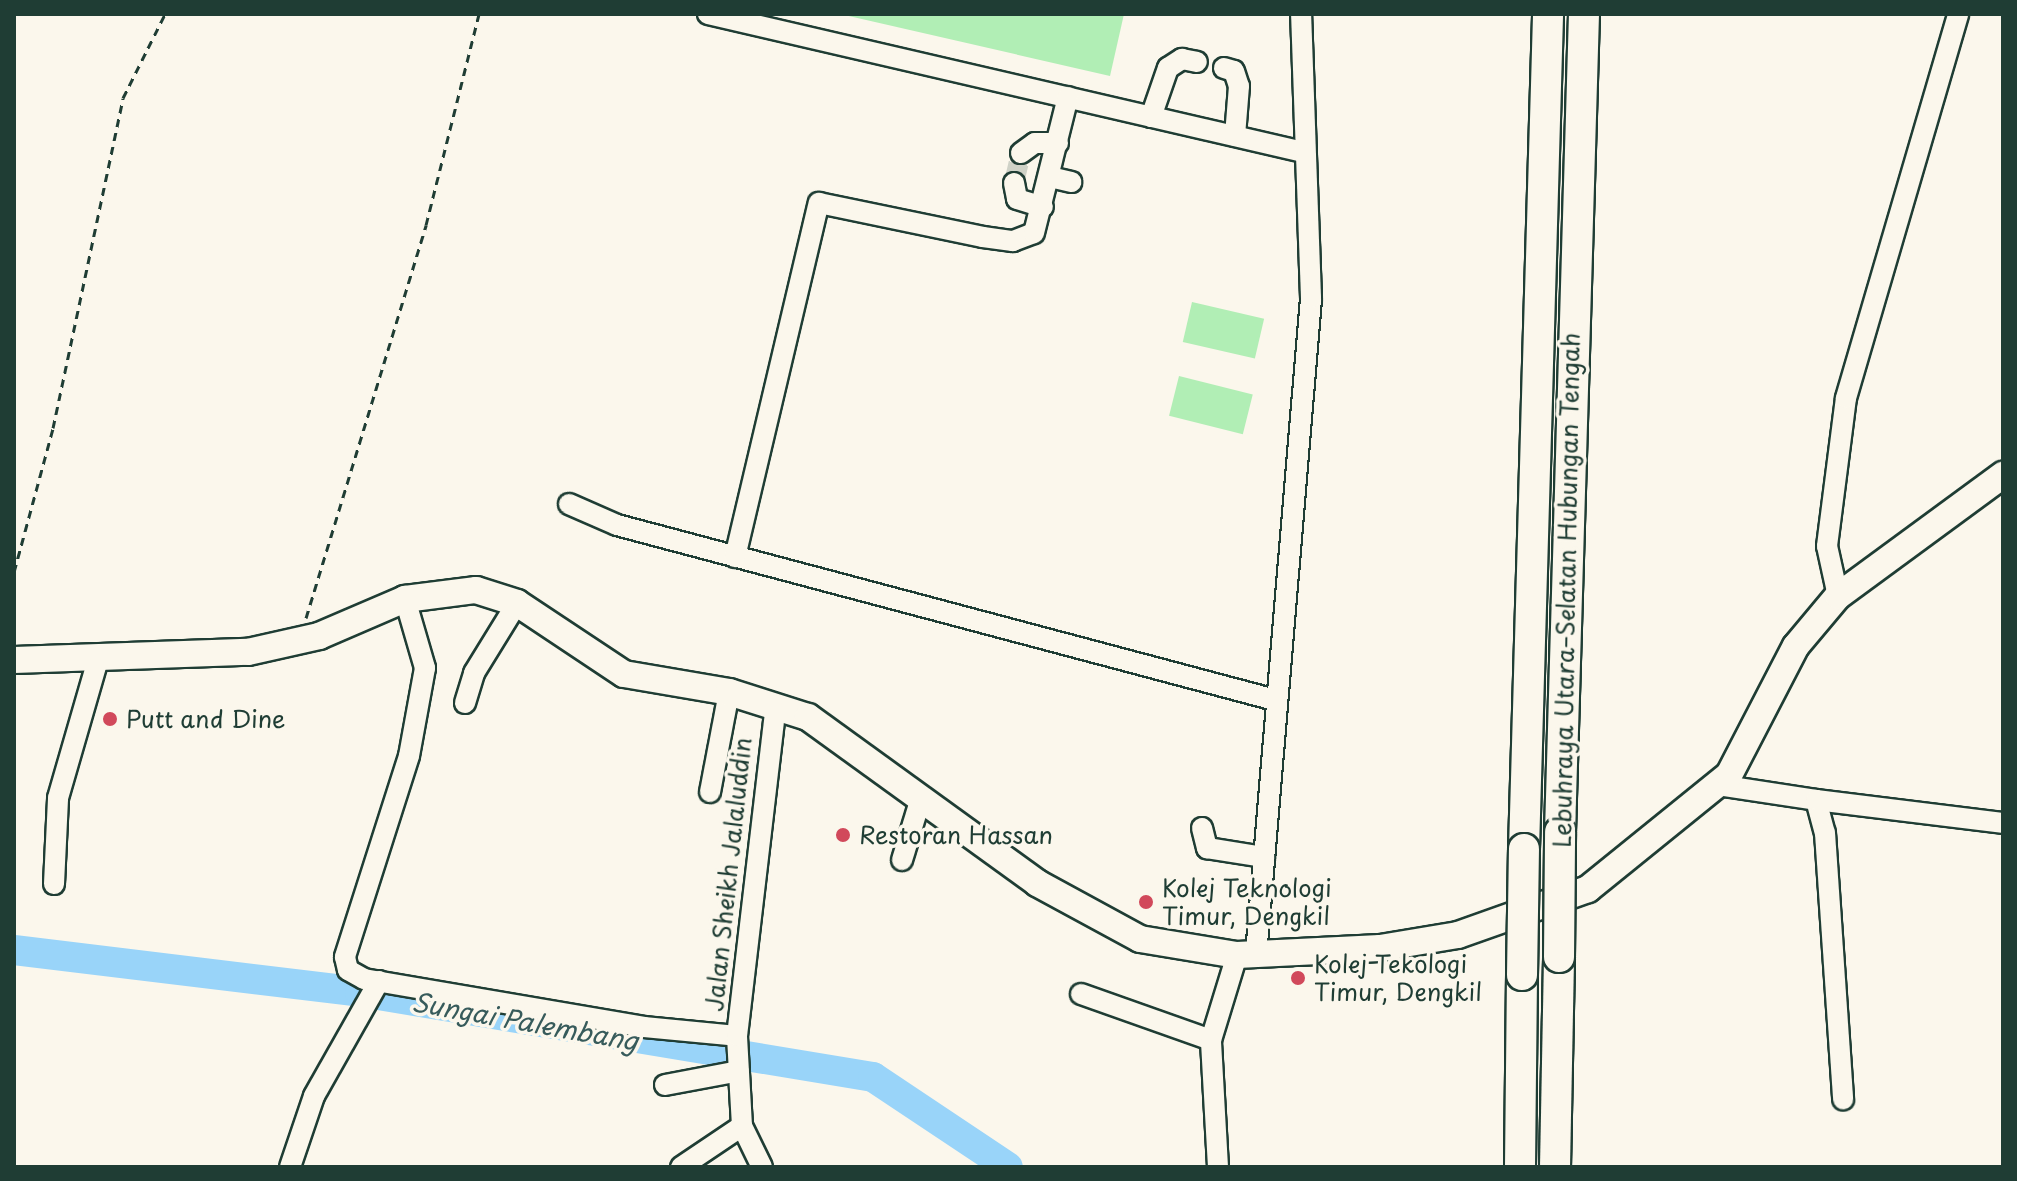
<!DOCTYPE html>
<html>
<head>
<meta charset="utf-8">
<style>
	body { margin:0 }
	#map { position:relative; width:2017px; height:1181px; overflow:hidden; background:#fbf7ec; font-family:"Playpen Sans",sans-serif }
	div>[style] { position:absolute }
	.green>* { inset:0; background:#b1eeb5; transform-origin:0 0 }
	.river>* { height:30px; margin:-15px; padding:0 15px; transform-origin:15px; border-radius:15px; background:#99d4f9 }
	.minor-tunnel>* { height:20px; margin-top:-10px; transform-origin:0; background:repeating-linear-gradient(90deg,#cfd2c7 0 20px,transparent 0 30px) }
	.path>* { height:3px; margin-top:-1.5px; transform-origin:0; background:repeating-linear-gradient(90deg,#1f3d34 0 8px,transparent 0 14px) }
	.roads { filter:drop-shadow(2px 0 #1f3d34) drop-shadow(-2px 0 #1f3d34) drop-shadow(0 2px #1f3d34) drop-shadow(0 -2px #1f3d34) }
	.minor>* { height:20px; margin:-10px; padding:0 10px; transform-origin:10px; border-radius:10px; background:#fbf7ec }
	.major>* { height:26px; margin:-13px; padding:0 13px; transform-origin:13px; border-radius:13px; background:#fbf7ec }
	.highway>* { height:30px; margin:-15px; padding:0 15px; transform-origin:15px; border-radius:15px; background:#fbf7ec }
	.bridges { filter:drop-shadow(2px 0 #1f3d34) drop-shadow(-2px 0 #1f3d34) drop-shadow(0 2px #1f3d34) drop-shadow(0 -2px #1f3d34) }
	.highway-bridge>* { height:30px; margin:-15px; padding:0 15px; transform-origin:15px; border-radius:15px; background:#fbf7ec }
	.dots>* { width:22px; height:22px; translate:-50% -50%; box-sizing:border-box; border:4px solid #fbf7ec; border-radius:50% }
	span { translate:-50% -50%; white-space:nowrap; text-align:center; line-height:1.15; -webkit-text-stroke:7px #fbf7ec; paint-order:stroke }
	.street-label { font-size:24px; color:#1f3d34 }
	.poi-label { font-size:24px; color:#1f3d34 }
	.left { translate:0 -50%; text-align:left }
	.water-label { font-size:26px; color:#375b5b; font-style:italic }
	.frame { position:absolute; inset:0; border:16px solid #1f3d34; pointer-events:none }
</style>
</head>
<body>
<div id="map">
	<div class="green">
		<div style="clip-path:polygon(840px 14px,1124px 14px,1110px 76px)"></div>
		<div style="left:1192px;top:302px;width:74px;height:41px;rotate:13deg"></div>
		<div style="left:1179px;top:376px;width:76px;height:41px;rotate:14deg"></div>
	</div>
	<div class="river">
		<div style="left:14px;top:950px;width:349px;rotate:6.9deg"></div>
		<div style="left:360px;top:992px;width:520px;rotate:9.41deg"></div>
		<div style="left:873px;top:1077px;width:162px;rotate:33.7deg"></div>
	</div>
	<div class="minor-tunnel">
		<div style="left:1014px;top:183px;width:31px;rotate:-77deg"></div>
	</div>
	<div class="path">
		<div style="left:14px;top:572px;width:149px;rotate:-74.8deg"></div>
		<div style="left:53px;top:428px;width:337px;rotate:-78deg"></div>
		<div style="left:123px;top:98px;width:94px;rotate:-63.4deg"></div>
		<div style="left:306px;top:618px;width:411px;rotate:-73deg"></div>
		<div style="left:426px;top:225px;width:218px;rotate:-75.9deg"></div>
	</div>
	<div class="roads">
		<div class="minor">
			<div style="left:708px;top:14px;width:611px;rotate:13.06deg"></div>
			<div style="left:1224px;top:68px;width:10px;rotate:17deg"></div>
			<div style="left:1234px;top:71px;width:16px;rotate:72deg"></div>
			<div style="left:1239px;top:86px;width:50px;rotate:94.6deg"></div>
			<div style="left:1151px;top:117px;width:52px;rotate:-70.9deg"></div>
			<div style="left:1168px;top:68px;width:17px;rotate:-33deg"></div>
			<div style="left:1182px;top:59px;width:15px;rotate:11deg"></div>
			<div style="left:1021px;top:153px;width:17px;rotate:-36deg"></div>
			<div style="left:1035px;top:143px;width:23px"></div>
			<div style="left:1050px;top:177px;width:22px;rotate:13deg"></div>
			<div style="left:1014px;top:183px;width:16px;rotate:79deg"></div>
			<div style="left:1017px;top:199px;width:27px;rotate:17deg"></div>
			<div style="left:569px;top:504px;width:52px;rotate:23.6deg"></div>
			<div style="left:617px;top:525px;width:681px;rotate:14.89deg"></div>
			<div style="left:735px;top:557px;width:364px;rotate:-76.7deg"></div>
			<div style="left:819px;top:203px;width:167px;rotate:11.7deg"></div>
			<div style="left:983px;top:237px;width:30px;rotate:8deg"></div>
			<div style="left:1013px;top:241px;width:22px;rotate:-21deg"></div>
			<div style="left:1034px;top:233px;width:140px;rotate:-76deg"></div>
			<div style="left:1838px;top:596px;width:51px;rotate:-102.4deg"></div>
			<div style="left:1827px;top:546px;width:149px;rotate:-82.7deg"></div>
			<div style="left:1846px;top:398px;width:400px;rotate:-73.7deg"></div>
			<div style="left:405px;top:599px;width:72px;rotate:73.8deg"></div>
			<div style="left:425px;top:668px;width:89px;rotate:100.3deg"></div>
			<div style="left:409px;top:756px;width:211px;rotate:107.7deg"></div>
			<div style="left:345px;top:957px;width:13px;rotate:77deg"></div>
			<div style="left:348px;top:970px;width:18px;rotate:29deg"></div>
			<div style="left:364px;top:979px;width:284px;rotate:9.7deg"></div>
			<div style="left:644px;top:1027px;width:93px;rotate:5.5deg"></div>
			<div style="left:465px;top:703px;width:31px;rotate:-73deg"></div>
			<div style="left:474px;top:673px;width:82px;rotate:-58.4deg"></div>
			<div style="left:1718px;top:785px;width:99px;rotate:8.7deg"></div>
			<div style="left:1816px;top:800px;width:34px;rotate:75deg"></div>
			<div style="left:1825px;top:833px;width:267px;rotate:86.1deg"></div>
			<div style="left:710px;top:792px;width:102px;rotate:-79.2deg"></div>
			<div style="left:1816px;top:800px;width:188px;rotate:7deg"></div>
			<div style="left:1202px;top:828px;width:21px;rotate:76deg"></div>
			<div style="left:1207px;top:848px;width:58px;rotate:9deg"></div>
			<div style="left:902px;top:860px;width:65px;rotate:-73deg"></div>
			<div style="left:54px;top:884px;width:86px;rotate:-87.3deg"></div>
			<div style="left:58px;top:798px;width:145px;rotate:-73.9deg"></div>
			<div style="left:1256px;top:955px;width:659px;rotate:-85.21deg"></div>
			<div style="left:1311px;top:298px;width:284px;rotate:-92deg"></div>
			<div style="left:1081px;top:994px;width:138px;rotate:19.5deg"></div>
			<div style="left:665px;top:1085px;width:75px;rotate:-10.7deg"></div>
			<div style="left:290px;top:1167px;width:75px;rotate:-71.3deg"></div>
			<div style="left:314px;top:1096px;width:132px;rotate:-60.5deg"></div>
			<div style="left:681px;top:1167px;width:73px;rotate:-33.9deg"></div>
			<div style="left:762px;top:1167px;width:46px;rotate:-116deg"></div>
			<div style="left:742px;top:1126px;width:90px;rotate:-93.2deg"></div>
			<div style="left:737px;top:1036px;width:333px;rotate:-83.3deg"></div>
			<div style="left:1218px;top:1167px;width:127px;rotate:-93.2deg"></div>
			<div style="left:1211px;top:1040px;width:89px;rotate:-73deg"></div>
		</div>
		<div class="major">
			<div style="left:14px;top:660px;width:234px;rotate:-2deg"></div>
			<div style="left:248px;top:652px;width:73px;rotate:-12.7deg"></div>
			<div style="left:319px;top:636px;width:94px;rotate:-23.3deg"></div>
			<div style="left:405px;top:599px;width:72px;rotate:-7.2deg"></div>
			<div style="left:476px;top:590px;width:43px;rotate:17.6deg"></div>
			<div style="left:517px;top:603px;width:128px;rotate:33.6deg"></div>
			<div style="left:624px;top:674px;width:107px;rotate:9.7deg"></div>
			<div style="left:729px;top:692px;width:83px;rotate:17.6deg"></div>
			<div style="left:808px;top:717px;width:283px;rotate:35.9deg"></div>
			<div style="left:1037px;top:883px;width:117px;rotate:28.5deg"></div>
			<div style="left:1140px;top:939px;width:98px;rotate:9.4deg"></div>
			<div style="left:1237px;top:955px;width:143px;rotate:-2.8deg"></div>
			<div style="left:1380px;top:948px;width:79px;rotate:-9.5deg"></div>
			<div style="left:1458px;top:935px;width:138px;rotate:-19.5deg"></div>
			<div style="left:1588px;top:889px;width:181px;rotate:-39deg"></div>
			<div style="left:1729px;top:775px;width:145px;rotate:-62.6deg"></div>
			<div style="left:1796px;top:646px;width:65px;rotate:-50deg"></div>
			<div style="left:1838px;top:596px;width:205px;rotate:-36.3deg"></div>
		</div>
		<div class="highway">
			<div style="left:1560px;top:832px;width:818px;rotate:-88.32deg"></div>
			<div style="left:1524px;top:849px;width:835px;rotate:-88.35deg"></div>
			<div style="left:1520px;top:1167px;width:192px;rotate:-89.4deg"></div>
			<div style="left:1555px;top:1167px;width:210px;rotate:-88.9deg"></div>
		</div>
	</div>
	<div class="bridges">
		<div class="highway-bridge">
			<div style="left:1559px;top:957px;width:125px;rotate:-89.5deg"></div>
			<div style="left:1522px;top:975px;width:126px;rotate:-89.1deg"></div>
		</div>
	</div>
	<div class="dots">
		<div style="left:110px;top:719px;background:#d1495b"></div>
		<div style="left:843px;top:835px;background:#d1495b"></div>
		<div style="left:1146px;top:902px;background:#d1495b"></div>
		<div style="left:1298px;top:978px;background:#d1495b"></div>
	</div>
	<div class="street-label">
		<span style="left:1566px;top:590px;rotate:-89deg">Lebuhraya Utara–Selatan Hubungan Tengah</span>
		<span style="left:728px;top:874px;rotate:-84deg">Jalan Sheikh Jalaluddin</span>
	</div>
	<div class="poi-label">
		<span class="left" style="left:126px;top:719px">Putt and Dine</span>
		<span class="left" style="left:859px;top:835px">Restoran Hassan</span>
		<span class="left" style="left:1162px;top:902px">Kolej Teknologi<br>Timur, Dengkil</span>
		<span class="left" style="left:1314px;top:978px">Kolej Tekologi<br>Timur, Dengkil</span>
	</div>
	<div class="water-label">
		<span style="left:525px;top:1021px;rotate:10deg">Sungai Palembang</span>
	</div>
	<div class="frame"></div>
</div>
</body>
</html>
